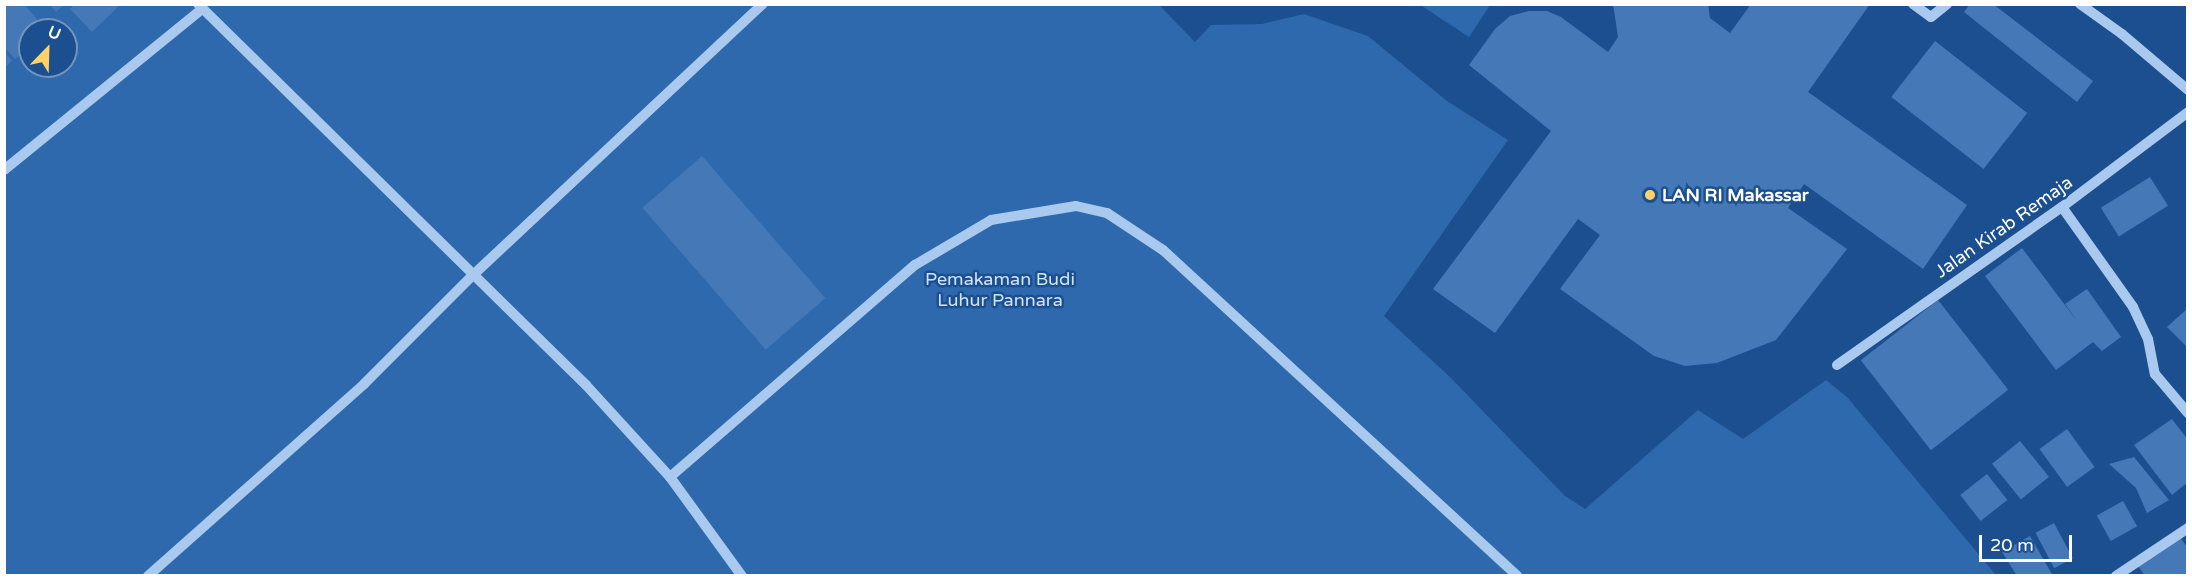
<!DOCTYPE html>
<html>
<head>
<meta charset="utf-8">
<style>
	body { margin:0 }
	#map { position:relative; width:2192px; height:580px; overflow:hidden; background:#1b4f8f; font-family:"Varela Round",sans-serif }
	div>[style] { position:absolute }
	.green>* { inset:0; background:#2e69ad }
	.building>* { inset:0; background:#4478b7; transform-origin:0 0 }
	.minor>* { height:10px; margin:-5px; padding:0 5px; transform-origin:5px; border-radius:5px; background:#a9c9ee }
	.dots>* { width:16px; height:16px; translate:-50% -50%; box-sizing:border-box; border:3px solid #1b4f8f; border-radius:50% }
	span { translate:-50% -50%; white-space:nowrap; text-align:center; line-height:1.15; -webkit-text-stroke:5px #1b4f8f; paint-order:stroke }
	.poi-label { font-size:18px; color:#fff; font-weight:700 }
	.left { translate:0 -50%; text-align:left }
	.street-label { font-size:18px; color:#fff }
	.park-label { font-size:18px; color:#cfe3fa }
	.frame { position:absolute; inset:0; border:6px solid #fff; pointer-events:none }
	.north { position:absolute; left:18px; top:18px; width:60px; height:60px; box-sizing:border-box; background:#1b4f8f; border:2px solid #7695bc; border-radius:50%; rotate:23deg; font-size:16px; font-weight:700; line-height:24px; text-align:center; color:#fff }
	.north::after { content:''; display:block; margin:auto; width:21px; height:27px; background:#ffd166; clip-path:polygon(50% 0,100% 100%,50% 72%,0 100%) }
	.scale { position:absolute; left:1979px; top:535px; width:93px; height:27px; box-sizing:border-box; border:3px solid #fff; border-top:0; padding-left:8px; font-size:18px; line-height:21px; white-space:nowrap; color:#fff; -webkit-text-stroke:4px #1b4f8f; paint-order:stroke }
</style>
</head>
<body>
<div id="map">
	<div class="green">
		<div style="clip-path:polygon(evenodd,1158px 4px,1195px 42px,1211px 25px,1262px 24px,1304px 14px,1368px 36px,1447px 101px,1508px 140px,1384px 316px,1451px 378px,1564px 495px,1585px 509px,1698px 410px,1743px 439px,1826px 380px,1847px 397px,1996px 575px,5px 575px,4px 5px,1158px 4px,30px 30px,66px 30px,66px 66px,30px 66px,30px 30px)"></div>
		<div style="clip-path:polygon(1419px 4px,1490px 4px,1490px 5px,1469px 37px)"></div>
	</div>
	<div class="building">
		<div style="clip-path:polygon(4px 4px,24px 4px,46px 30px,30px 30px,30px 46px,15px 59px,4px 47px)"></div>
		<div style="clip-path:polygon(49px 4px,64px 4px,56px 12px)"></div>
		<div style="clip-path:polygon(75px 4px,121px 4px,92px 32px,70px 9px)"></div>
		<div style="clip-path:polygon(1613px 4px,1708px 4px,1710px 18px,1730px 33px,1751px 4px,1870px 4px,1808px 92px,1967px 205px,1923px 269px,1804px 184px,1788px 208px,1847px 249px,1776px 340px,1717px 363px,1685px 366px,1654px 356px,1560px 289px,1600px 235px,1578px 219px,1495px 333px,1433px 289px,1551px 131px,1469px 65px,1495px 29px,1510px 16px,1529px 11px,1547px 11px,1561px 17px,1608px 52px,1618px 37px)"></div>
		<div style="clip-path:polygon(1970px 4px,1993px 4px,2093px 81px,2077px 102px,1964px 12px)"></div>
		<div style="left:1935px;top:41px;width:117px;height:71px;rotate:38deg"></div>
		<div style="clip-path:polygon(5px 52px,12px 61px,5px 67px)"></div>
		<div style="left:702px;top:156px;width:188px;height:79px;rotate:49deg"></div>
		<div style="left:2150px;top:177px;width:34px;height:58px;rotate:58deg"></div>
		<div style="clip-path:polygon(2022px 248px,2077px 321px,2065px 304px,2087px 289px,2121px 337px,2102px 351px,2093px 342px,2056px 370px,1985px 276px)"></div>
		<div style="left:1938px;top:300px;width:114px;height:98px;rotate:52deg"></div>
		<div style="clip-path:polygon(2188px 308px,2188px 348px,2167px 327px)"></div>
		<div style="clip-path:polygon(2172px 419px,2188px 440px,2188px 482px,2172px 495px,2134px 445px)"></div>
		<div style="left:2067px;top:429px;width:47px;height:34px;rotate:54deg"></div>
		<div style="left:2020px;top:441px;width:46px;height:36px;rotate:51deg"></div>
		<div style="clip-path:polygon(2134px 457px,2169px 500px,2147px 513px,2136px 488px,2109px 464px)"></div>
		<div style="left:1987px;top:474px;width:33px;height:34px;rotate:52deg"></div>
		<div style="left:2123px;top:501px;width:29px;height:30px;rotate:61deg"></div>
		<div style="left:2054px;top:523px;width:40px;height:21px;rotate:62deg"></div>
		<div style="clip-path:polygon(2030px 536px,2053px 576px,2017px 576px,2002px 552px)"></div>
		<div style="clip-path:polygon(2179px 536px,2188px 548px,2188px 576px,2145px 576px,2138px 566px)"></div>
	</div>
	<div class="minor">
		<div style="left:198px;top:4px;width:544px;rotate:44.48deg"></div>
		<div style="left:586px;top:385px;width:125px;rotate:47.6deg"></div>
		<div style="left:670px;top:477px;width:122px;rotate:54deg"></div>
		<div style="left:1913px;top:4px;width:22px;rotate:36deg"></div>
		<div style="left:1931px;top:17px;width:21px;rotate:-39deg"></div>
		<div style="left:2080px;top:4px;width:52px;rotate:35.5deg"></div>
		<div style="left:2122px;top:34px;width:87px;rotate:40.3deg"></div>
		<div style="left:4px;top:170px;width:255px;rotate:-39.1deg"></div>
		<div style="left:2062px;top:207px;width:123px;rotate:54.6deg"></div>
		<div style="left:2133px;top:307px;width:35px;rotate:65deg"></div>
		<div style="left:2148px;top:339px;width:36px;rotate:79deg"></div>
		<div style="left:2155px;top:374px;width:51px;rotate:49.8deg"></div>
		<div style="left:1837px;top:365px;width:275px;rotate:-35.1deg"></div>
		<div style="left:2062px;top:207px;width:158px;rotate:-37deg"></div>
		<div style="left:670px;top:477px;width:324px;rotate:-40.9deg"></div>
		<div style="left:915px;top:265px;width:88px;rotate:-30.6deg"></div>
		<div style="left:991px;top:220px;width:86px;rotate:-9.4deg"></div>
		<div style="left:1076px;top:206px;width:32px;rotate:13deg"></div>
		<div style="left:1107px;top:213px;width:67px;rotate:33.5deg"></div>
		<div style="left:1163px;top:250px;width:481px;rotate:42.6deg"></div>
		<div style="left:148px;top:576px;width:289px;rotate:-41.6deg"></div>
		<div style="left:364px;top:384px;width:153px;rotate:-45deg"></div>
		<div style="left:472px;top:276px;width:398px;rotate:-43.1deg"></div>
		<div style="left:2116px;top:576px;width:87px;rotate:-33.7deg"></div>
	</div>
	<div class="dots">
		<div style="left:1650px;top:195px;background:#ffd166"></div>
	</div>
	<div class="poi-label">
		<span class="left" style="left:1662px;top:195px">LAN RI Makassar</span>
	</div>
	<div class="street-label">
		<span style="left:2004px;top:227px;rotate:-35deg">Jalan Kirab Remaja</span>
	</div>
	<div class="park-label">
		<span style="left:1000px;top:290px">Pemakaman Budi<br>Luhur Pannara</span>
	</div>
	<div class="frame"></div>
	<div class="north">U</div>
	<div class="scale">20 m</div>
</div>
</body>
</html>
